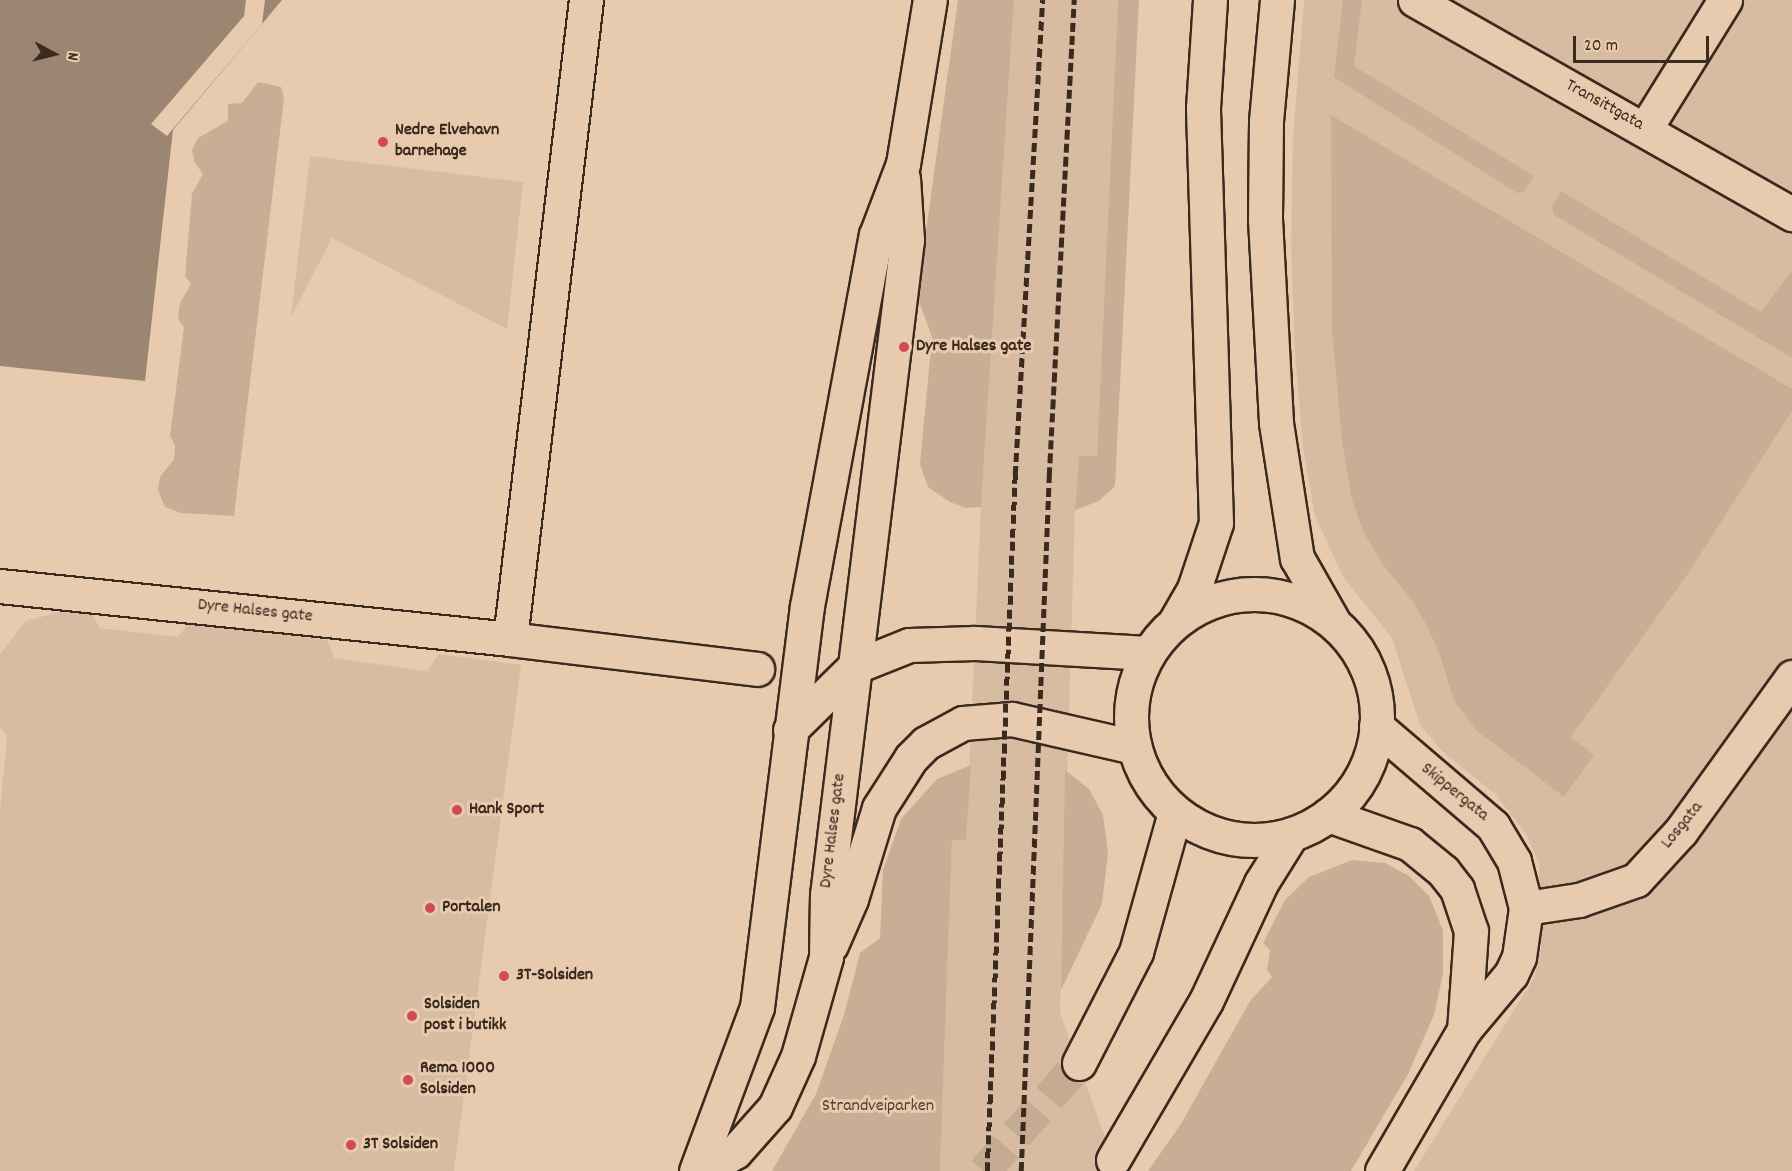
<!DOCTYPE html>
<html>
<head>
<meta charset="utf-8">
<style>
	body { margin:0 }
	#map { position:relative; width:1792px; height:1171px; overflow:hidden; background:#e8cbaf; font-family:Dekko,sans-serif }
	div>[style] { position:absolute }
	.built>* { inset:0; background:#d8bca2 }
	.green>* { inset:0; background:#c9ae95 }
	.water>* { inset:0; background:#9d8671 }
	.pier>* { inset:0; background:#e8cbaf }
	.highway-tunnel>* { height:33px; margin-top:-16.5px; transform-origin:0; background:repeating-linear-gradient(90deg,#c5ab92 0 33px,transparent 0 49px) }
	.roads { filter:drop-shadow(2px 0 #3b2a1e) drop-shadow(-2px 0 #3b2a1e) drop-shadow(0 2px #3b2a1e) drop-shadow(0 -2px #3b2a1e) }
	.minor>* { height:33px; margin:-16.5px; padding:0 16.5px; transform-origin:16.5px; border-radius:16.5px; background:#e8cbaf }
	.major>* { height:33px; margin:-16.5px; padding:0 16.5px; transform-origin:16.5px; border-radius:16.5px; background:#e8cbaf }
	.highway>* { height:33px; margin:-16.5px; padding:0 16.5px; transform-origin:16.5px; border-radius:16.5px; background:#e8cbaf }
	.highway>.ring { margin:-16.5px; padding:0; box-sizing:content-box; background:none; border:33px solid #e8cbaf; border-radius:50% }
	.rail>* { height:4.5px; margin-top:-2.25px; transform-origin:0; background:repeating-linear-gradient(90deg,#3b2a1e 0 9px,transparent 0 13.5px) }
	.dots>* { width:16px; height:16px; translate:-50% -50%; box-sizing:border-box; border:3px solid #e8cbaf; border-radius:50% }
	span { translate:-50% -50%; white-space:nowrap; text-align:center; line-height:1.15; -webkit-text-stroke:6px #e8cbaf; paint-order:stroke }
	.street-label { font-size:18px; color:#3b2a1e }
	.poi-label { font-size:18px; color:#3b2a1e; font-weight:700 }
	.left { translate:0 -50%; text-align:left }
	.park-label { font-size:18px; color:#503e30 }
	.north { position:absolute; left:24px; top:24px; width:60px; height:60px; -webkit-text-stroke:4px #e8cbaf; paint-order:stroke; rotate:97deg; font-size:16px; font-weight:700; line-height:24px; text-align:center; color:#3b2a1e }
	.north::after { content:''; display:block; margin:auto; width:21px; height:27px; background:#3b2a1e; clip-path:polygon(50% 0,100% 100%,50% 72%,0 100%) }
	.scale { position:absolute; left:1573px; top:36px; width:136px; height:27px; box-sizing:border-box; border:3px solid #3b2a1e; border-top:0; padding-left:8px; font-size:18px; line-height:21px; white-space:nowrap; color:#3b2a1e; -webkit-text-stroke:4px #e8cbaf; paint-order:stroke }
</style>
</head>
<body>
<div id="map">
	<div class="built">
		<div style="clip-path:polygon(1014px 0,1118px 0,1097px 457px,1079px 456px,1075px 510px,1060px 1012px,1117px 1171px,940px 1171px,952px 839px,966px 839px,981px 507px)"></div>
		<div style="clip-path:polygon(1304px 0,1792px 0,1792px 1171px,1414px 1171px,1534px 978px,1541px 947px,1539px 863px,1526px 834px,1496px 795px,1442px 751px,1420px 725px,1392px 638px,1343px 577px,1315px 516px,1303px 448px,1295px 354px,1291px 245px,1293px 137px)"></div>
		<div style="clip-path:polygon(310px 156px,523px 182px,507px 329px,332px 238px,291px 317px)"></div>
		<div style="clip-path:polygon(63px 611px,92px 614px,100px 628px,178px 637px,188px 624px,327px 640px,334px 658px,427px 671px,439px 654px,521px 665px,454px 1171px,0 1171px,0 810px,7px 737px,0 727px,0 654px,26px 621px)"></div>
	</div>
	<div class="green">
		<div style="clip-path:polygon(958px 0,1014px 0,981px 507px,966px 508px,950px 502px,928px 487px,920px 464px,932px 337px,917px 296px)"></div>
		<div style="clip-path:polygon(1118px 0,1139px 0,1115px 486px,1099px 501px,1075px 510px,1079px 456px,1097px 456px)"></div>
		<div style="clip-path:polygon(1343px 0,1362px 0,1354px 66px,1534px 176px,1524px 192px,1517px 193px,1334px 77px)"></div>
		<div style="clip-path:polygon(258px 82px,281px 87px,284px 98px,234px 516px,181px 513px,165px 507px,158px 490px,160px 477px,174px 459px,175px 446px,170px 436px,184px 327px,178px 319px,180px 303px,191px 284px,185px 276px,192px 194px,203px 174px,195px 163px,192px 150px,198px 138px,228px 121px,228px 104px,242px 103px)"></div>
		<div style="clip-path:polygon(1331px 115px,1792px 389px,1792px 411px,1689px 572px,1571px 737px,1594px 755px,1564px 797px,1476px 730px,1454px 701px,1440px 655px,1426px 624px,1411px 599px,1383px 565px,1364px 533px,1352px 500px,1342px 441px,1332px 329px)"></div>
		<div style="clip-path:polygon(1561px 191px,1761px 312px,1792px 270px,1792px 358px,1554px 215px,1552px 206px)"></div>
		<div style="clip-path:polygon(971px 765px,966px 840px,952px 840px,940px 1171px,772px 1171px,816px 1094px,844px 1015px,860px 953px,880px 938px,883px 870px,901px 819px,937px 779px)"></div>
		<div style="clip-path:polygon(1065px 770px,1089px 789px,1103px 815px,1108px 853px,1102px 904px,1061px 990px)"></div>
		<div style="clip-path:polygon(1352px 860px,1385px 863px,1409px 876px,1429px 896px,1443px 930px,1443px 974px,1434px 1015px,1408px 1074px,1351px 1171px,1148px 1171px,1181px 1124px,1250px 1001px,1272px 977px,1267px 970px,1270px 950px,1263px 943px,1285px 900px,1309px 877px)"></div>
	</div>
	<div class="water">
		<div style="clip-path:polygon(0 0,282px 0,173px 130px,145px 381px,0 366px)"></div>
	</div>
	<div class="pier">
		<div style="clip-path:polygon(246px 0,265px 0,262px 24px,167px 136px,151px 124px,244px 16px)"></div>
	</div>
	<div class="highway-tunnel">
		<div style="left:984px;top:1171px;width:144px;rotate:-48.7deg"></div>
	</div>
	<div class="roads">
		<div class="minor">
			<div style="left:1415px;top:0;width:434px;rotate:29.6deg"></div>
			<div style="left:1645px;top:129px;width:152px;rotate:-58.2deg"></div>
			<div style="left:0;top:586px;width:513px;rotate:5.93deg"></div>
			<div style="left:510px;top:639px;width:644px;rotate:-83.22deg"></div>
			<div style="left:510px;top:639px;width:249px;rotate:6.9deg"></div>
			<div style="left:1526px;top:908px;width:54px;rotate:-8.6deg"></div>
			<div style="left:1579px;top:900px;width:60px;rotate:-19.3deg"></div>
			<div style="left:1636px;top:880px;width:67px;rotate:-47.4deg"></div>
			<div style="left:1681px;top:831px;width:190px;rotate:-54.2deg"></div>
		</div>
		<div class="major">
			<div style="left:1376px;top:726px;width:154px;rotate:40.5deg"></div>
			<div style="left:1493px;top:826px;width:41px;rotate:59deg"></div>
			<div style="left:1514px;top:861px;width:49px;rotate:75.7deg"></div>
			<div style="left:1526px;top:908px;width:49px;rotate:98.1deg"></div>
			<div style="left:1519px;top:957px;width:19px;rotate:115deg"></div>
			<div style="left:1511px;top:974px;width:73px;rotate:130deg"></div>
			<div style="left:1464px;top:1030px;width:163px;rotate:120.2deg"></div>
			<div style="left:790px;top:730px;width:90px;rotate:-44.5deg"></div>
			<div style="left:854px;top:667px;width:59px;rotate:-21.8deg"></div>
			<div style="left:909px;top:645px;width:66px;rotate:-1.7deg"></div>
			<div style="left:975px;top:643px;width:173px;rotate:3.3deg"></div>
			<div style="left:1328px;top:815px;width:87px;rotate:19.5deg"></div>
			<div style="left:1410px;top:844px;width:43px;rotate:39.3deg"></div>
			<div style="left:1443px;top:871px;width:23px;rotate:52deg"></div>
			<div style="left:1457px;top:889px;width:44px;rotate:71.6deg"></div>
			<div style="left:1471px;top:931px;width:99px;rotate:94deg"></div>
			<div style="left:831px;top:945px;width:50px;rotate:-66.5deg"></div>
			<div style="left:851px;top:899px;width:95px;rotate:-72.9deg"></div>
			<div style="left:879px;top:808px;width:59px;rotate:-57.4deg"></div>
			<div style="left:911px;top:758px;width:21px;rotate:-45deg"></div>
			<div style="left:926px;top:743px;width:42px;rotate:-28.4deg"></div>
			<div style="left:963px;top:723px;width:49px;rotate:-4.7deg"></div>
			<div style="left:1012px;top:719px;width:125px;rotate:12.9deg"></div>
			<div style="left:696px;top:1171px;width:175px;rotate:-69.6deg"></div>
			<div style="left:757px;top:1007px;width:404px;rotate:-82.9deg"></div>
			<div style="left:807px;top:606px;width:377px;rotate:-79.5deg"></div>
			<div style="left:876px;top:235px;width:76px;rotate:-69.2deg"></div>
			<div style="left:903px;top:164px;width:166px;rotate:-80.7deg"></div>
			<div style="left:703px;top:1171px;width:37px;rotate:-31deg"></div>
			<div style="left:735px;top:1152px;width:60px;rotate:-48.4deg"></div>
			<div style="left:775px;top:1107px;width:56px;rotate:-65.7deg"></div>
			<div style="left:798px;top:1056px;width:103px;rotate:-74.2deg"></div>
			<div style="left:826px;top:957px;width:62px;rotate:-89.1deg"></div>
			<div style="left:827px;top:895px;width:660px;rotate:-83.04deg"></div>
			<div style="left:907px;top:240px;width:62px;rotate:-93.7deg"></div>
		</div>
		<div class="highway">
			<div style="left:1277px;top:0;width:122px;rotate:95.2deg"></div>
			<div style="left:1266px;top:122px;width:97px;rotate:90.6deg"></div>
			<div style="left:1265px;top:219px;width:204px;rotate:86.9deg"></div>
			<div style="left:1276px;top:423px;width:137px;rotate:81.2deg"></div>
			<div style="left:1297px;top:558px;width:73px;rotate:60.3deg"></div>
			<div class="ring" style="left:1131px;top:594px;width:213px;height:213px"></div>
			<div style="left:1175px;top:622px;width:38px;rotate:-60deg"></div>
			<div style="left:1194px;top:589px;width:70px;rotate:-71.6deg"></div>
			<div style="left:1216px;top:523px;width:415px;rotate:-91.8deg"></div>
			<div style="left:1203px;top:108px;width:108px;rotate:-86.3deg"></div>
			<div style="left:1079px;top:1063px;width:125px;rotate:-62.8deg"></div>
			<div style="left:1136px;top:952px;width:145px;rotate:-74.4deg"></div>
			<div style="left:1113px;top:1160px;width:184px;rotate:-59.7deg"></div>
			<div style="left:1206px;top:1001px;width:130px;rotate:-65deg"></div>
			<div style="left:1261px;top:883px;width:57px;rotate:-58deg"></div>
		</div>
	</div>
	<div class="rail">
		<div style="left:987px;top:1171px;width:697px;rotate:-87.7deg"></div>
		<div style="left:1015px;top:475px;width:476px;rotate:-86.7deg"></div>
		<div style="left:1021px;top:1171px;width:696px;rotate:-87.69deg"></div>
		<div style="left:1049px;top:476px;width:477px;rotate:-87deg"></div>
	</div>
	<div class="dots">
		<div style="left:383px;top:142px;background:#d1495b"></div>
		<div style="left:904px;top:347px;background:#d1495b"></div>
		<div style="left:457px;top:810px;background:#d1495b"></div>
		<div style="left:430px;top:908px;background:#d1495b"></div>
		<div style="left:504px;top:976px;background:#d1495b"></div>
		<div style="left:412px;top:1016px;background:#d1495b"></div>
		<div style="left:408px;top:1080px;background:#d1495b"></div>
		<div style="left:351px;top:1145px;background:#d1495b"></div>
	</div>
	<div class="street-label">
		<span style="left:1604px;top:106px;rotate:29deg">Transittgata</span>
		<span style="left:255px;top:612px;rotate:6deg">Dyre Halses gate</span>
		<span style="left:1454px;top:793px;rotate:39deg">Skippergata</span>
		<span style="left:1683px;top:826px;rotate:-51deg">Losgata</span>
		<span style="left:834px;top:831px;rotate:-83deg">Dyre Halses gate</span>
	</div>
	<div class="poi-label">
		<span class="left" style="left:395px;top:142px">Nedre Elvehavn<br>barnehage</span>
		<span class="left" style="left:916px;top:347px">Dyre Halses gate</span>
		<span class="left" style="left:469px;top:810px">Hank Sport</span>
		<span class="left" style="left:442px;top:908px">Portalen</span>
		<span class="left" style="left:516px;top:976px">3T-Solsiden</span>
		<span class="left" style="left:424px;top:1016px">Solsiden<br>post i butikk</span>
		<span class="left" style="left:420px;top:1080px">Rema 1000<br>Solsiden</span>
		<span class="left" style="left:363px;top:1145px">3T Solsiden</span>
	</div>
	<div class="park-label">
		<span style="left:878px;top:1107px">Strandveiparken</span>
	</div>
	<div class="north">N</div>
	<div class="scale">20 m</div>
</div>
</body>
</html>
